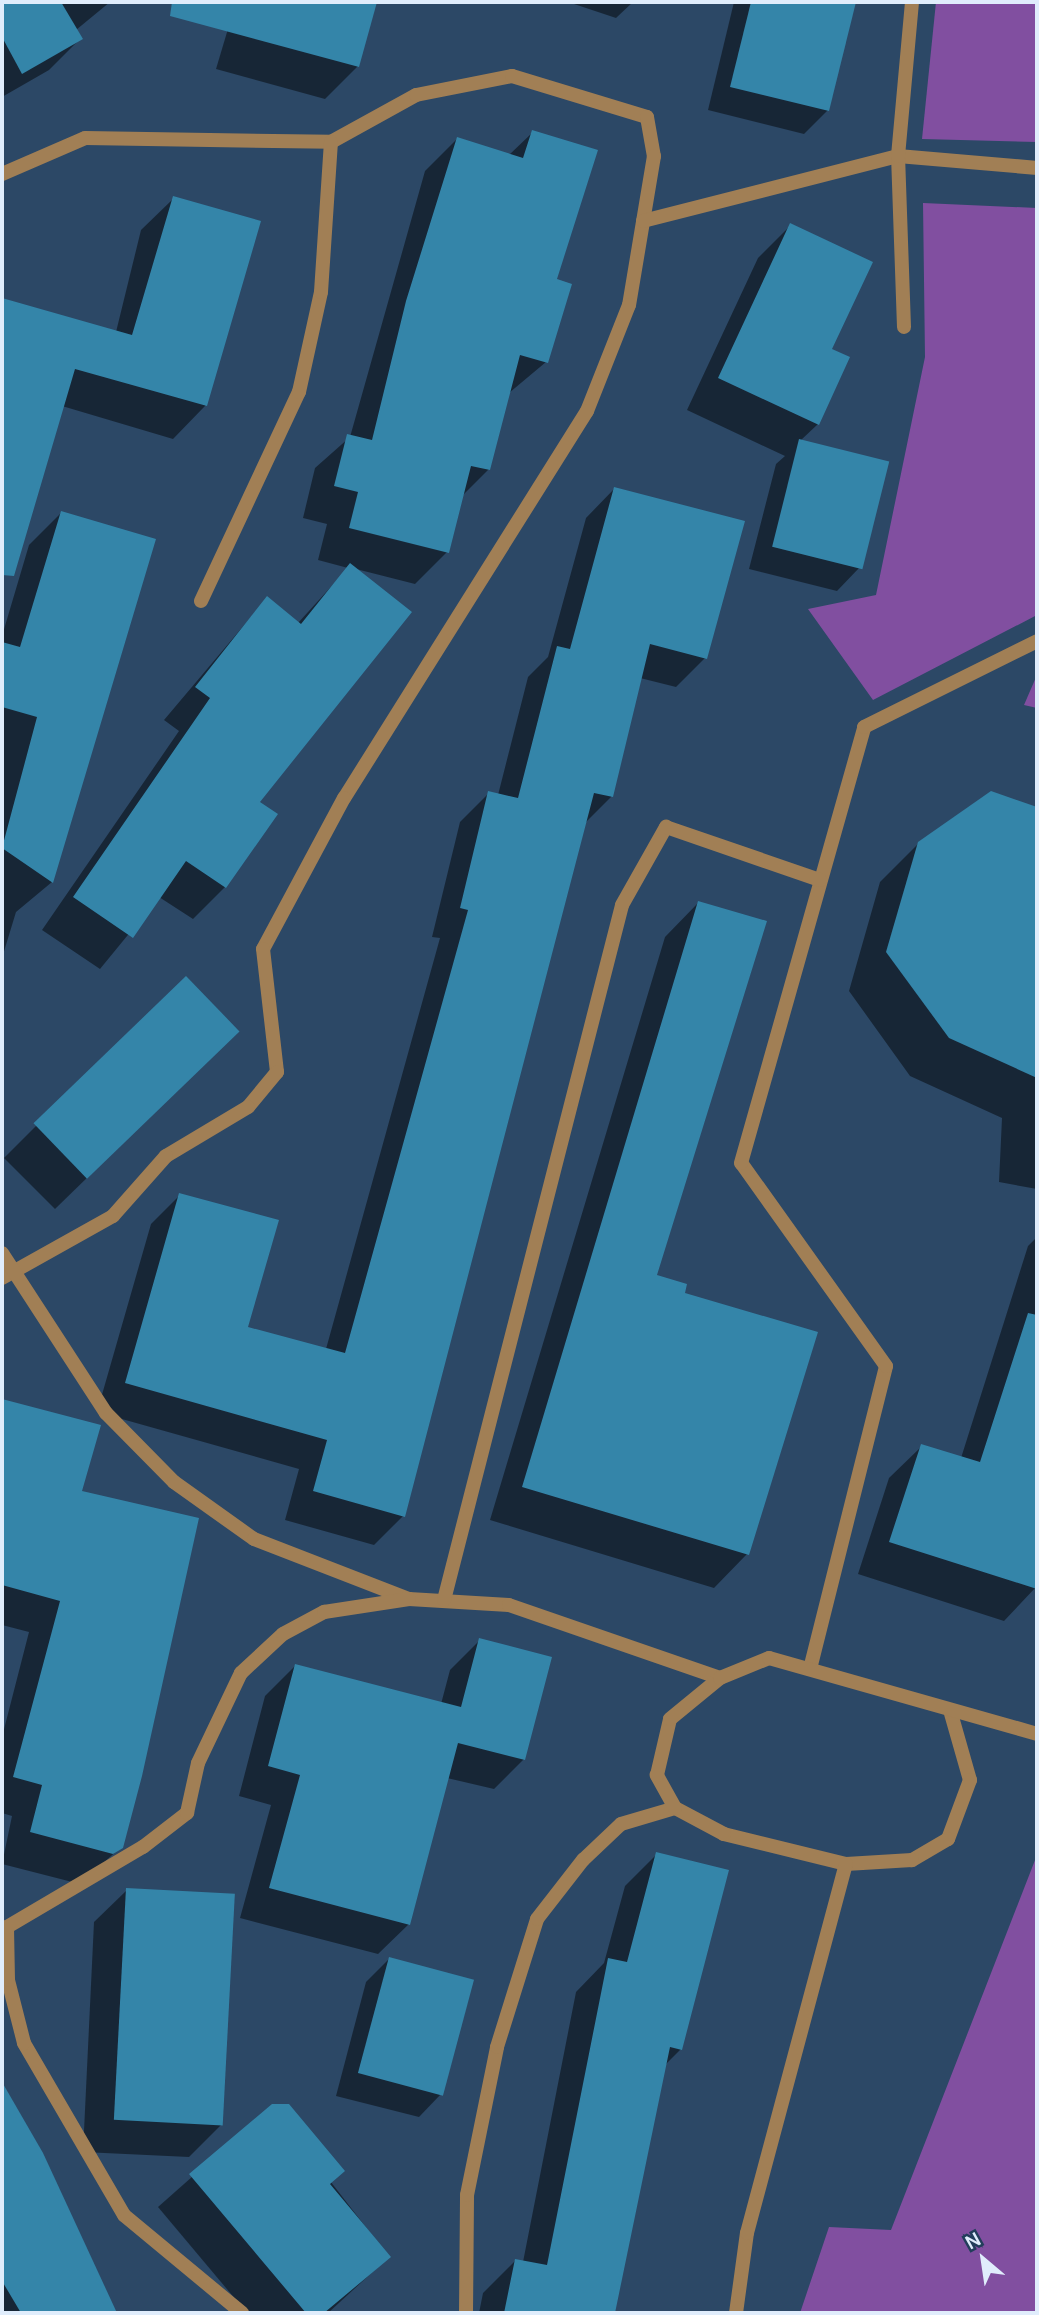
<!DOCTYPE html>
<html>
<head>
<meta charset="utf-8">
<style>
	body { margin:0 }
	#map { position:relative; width:1039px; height:2315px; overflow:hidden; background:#2c4866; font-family:Manrope,sans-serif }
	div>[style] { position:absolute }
	.green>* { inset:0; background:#814fa0 }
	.shadow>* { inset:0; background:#0007 }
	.building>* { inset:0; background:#3485a9; transform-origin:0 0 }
	.pedestrian>* { height:14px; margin:-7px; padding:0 7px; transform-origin:7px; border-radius:7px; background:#a17f55 }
	.minor>* { height:14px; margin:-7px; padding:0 7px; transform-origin:7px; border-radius:7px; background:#a17f55 }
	span { translate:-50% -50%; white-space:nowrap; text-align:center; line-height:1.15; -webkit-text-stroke:7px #223d5b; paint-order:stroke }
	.frame { position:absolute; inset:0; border:4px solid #e0edfc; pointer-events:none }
	.north { position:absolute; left:948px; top:2224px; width:70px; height:70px; -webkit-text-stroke:5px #223d5b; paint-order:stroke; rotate:331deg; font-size:19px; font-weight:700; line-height:28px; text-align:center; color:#e0edfc }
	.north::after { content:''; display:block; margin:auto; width:24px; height:32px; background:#e0edfc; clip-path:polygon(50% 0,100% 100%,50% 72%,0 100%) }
</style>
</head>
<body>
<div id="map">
	<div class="green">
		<div style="clip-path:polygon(936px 2px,1037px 2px,1037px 142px,922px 139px)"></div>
		<div style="clip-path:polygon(923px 203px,1037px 208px,1037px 615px,873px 700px,808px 609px,876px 595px,925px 357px)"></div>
		<div style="clip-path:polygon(1037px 675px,1037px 708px,1024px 705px)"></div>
		<div style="clip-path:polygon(1037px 1855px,1037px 2313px,800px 2313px,829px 2227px,891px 2230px)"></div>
	</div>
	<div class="shadow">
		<div style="clip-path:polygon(2px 2px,110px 2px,76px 30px,81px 38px,49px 70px,2px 97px)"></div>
		<div style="clip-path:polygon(236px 2px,376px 2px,358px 66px,325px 99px,216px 69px)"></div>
		<div style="clip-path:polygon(568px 2px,633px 2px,616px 18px)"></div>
		<div style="clip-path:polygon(734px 2px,854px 2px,828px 110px,804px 134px,708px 110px)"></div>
		<div style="clip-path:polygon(533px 132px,554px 281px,546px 362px,509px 393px,489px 469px,462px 496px,447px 552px,415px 584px,356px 569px,257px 803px,275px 815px,225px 887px,193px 919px,159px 897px,100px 969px,42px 930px,179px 731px,164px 720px,267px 598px,298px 623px,348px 568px,318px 560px,327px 524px,303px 518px,315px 468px,350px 437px,425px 171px,457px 139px,509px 155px)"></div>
		<div style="clip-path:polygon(174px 198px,259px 222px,205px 406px,173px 439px,62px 406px,23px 540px,2px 561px,2px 299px,116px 332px,141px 230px)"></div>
		<div style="clip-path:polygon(790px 226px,830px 350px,818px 424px,800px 441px,860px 567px,837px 591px,749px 569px,776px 464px,785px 456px,687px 410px,758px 258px)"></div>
		<div style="clip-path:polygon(615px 488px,705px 658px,676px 687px,640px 678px,611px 797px,585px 823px,403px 1516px,374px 1545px,285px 1520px,299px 1469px,97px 1412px,151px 1224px,180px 1195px,246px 1328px,326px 1349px,440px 938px,432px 937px,460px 822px,489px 793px,498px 795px,528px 677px,548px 657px,586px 518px)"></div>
		<div style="clip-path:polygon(61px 513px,154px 540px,52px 882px,16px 912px,2px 958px,2px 636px,29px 545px)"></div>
		<div style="clip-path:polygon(992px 793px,1037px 809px,1037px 1189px,999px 1182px,1002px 1118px,910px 1076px,849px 991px,880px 882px,919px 843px)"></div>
		<div style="clip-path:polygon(698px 903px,655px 1276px,682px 1294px,747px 1554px,714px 1588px,490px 1520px,665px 937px)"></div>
		<div style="clip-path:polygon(205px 1063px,55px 1209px,4px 1158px,36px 1126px)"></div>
		<div style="clip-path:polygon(1037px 1237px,1037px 1586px,1004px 1621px,858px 1574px,889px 1478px,922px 1446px,961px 1458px,1028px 1246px)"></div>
		<div style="clip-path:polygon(3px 1401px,80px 1492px,121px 1847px,80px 1884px,2px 1864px,12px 1816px,2px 1813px,2px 1737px,29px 1632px,2px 1625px)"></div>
		<div style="clip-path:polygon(480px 1640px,524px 1759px,494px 1789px,447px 1778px,409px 1924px,378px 1954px,240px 1918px,271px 1805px,239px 1796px,265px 1696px,295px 1666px,441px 1704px,450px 1670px)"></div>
		<div style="clip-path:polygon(657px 1854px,681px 2049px,664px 2066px,614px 2313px,479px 2313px,483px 2293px,515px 2261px,523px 2262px,576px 1992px,604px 1963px,625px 1886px)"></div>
		<div style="clip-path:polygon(127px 1890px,221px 2125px,189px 2157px,83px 2152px,94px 1922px)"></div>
		<div style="clip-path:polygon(389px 1959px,442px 2093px,419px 2117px,336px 2096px,366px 1982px)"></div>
		<div style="clip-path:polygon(2px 2092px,42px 2153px,115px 2313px,2px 2313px)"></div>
		<div style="clip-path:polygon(272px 2106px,389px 2257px,328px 2313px,247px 2313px,158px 2207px)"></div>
	</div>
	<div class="building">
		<div style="clip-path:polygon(2px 2px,61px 2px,83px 39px,22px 74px,2px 37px)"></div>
		<div style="clip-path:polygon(172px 2px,377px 2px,359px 67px,170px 16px)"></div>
		<div style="clip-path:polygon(751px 2px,856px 2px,829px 111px,730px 87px)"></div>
		<div style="clip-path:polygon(532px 130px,598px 150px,557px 279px,572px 284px,548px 363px,520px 355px,490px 470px,471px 466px,449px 553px,349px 528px,358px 492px,334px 486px,347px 434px,372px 440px,406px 301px,457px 137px,523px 158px)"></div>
		<div style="clip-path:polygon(173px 196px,261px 221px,207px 406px,75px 369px,14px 576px,2px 575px,2px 298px,132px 335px)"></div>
		<div style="clip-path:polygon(790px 223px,873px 262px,832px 349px,850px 357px,819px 425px,718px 378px)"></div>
		<div style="left:799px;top:439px;width:93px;height:111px;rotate:14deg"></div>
		<div style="clip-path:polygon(614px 487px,745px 521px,707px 659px,650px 644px,613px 797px,594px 793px,405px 1517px,313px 1491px,327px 1440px,125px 1383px,179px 1193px,279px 1220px,248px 1327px,345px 1353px,468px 910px,460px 908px,488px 791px,518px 798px,557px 646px,570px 649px)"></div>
		<div style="clip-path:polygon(61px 511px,156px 539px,53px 883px,2px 848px,37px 717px,2px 707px,2px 642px,20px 647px)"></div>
		<div style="clip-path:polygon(350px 563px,412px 612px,260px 802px,278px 814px,226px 888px,186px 861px,133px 938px,73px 897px,210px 698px,195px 687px,267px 596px,301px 624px)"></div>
		<div style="clip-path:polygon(991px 791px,1037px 807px,1037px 1078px,949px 1038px,886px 952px,918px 842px)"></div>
		<div style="clip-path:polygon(698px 901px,767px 921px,657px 1275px,687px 1284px,685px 1293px,818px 1332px,749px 1555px,522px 1487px)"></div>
		<div style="left:186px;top:976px;width:77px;height:212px;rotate:46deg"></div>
		<div style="clip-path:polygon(1028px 1313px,1037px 1315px,1037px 1589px,889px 1542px,921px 1444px,980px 1462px)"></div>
		<div style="clip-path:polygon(2px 1399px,101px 1425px,82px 1491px,199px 1518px,142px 1776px,123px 1848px,113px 1854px,30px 1832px,42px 1785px,13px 1777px,60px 1601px,2px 1585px)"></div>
		<div style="clip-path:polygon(479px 1638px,552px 1657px,525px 1760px,458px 1743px,410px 1925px,269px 1888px,300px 1775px,268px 1766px,295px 1664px,461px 1707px)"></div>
		<div style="clip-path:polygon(656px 1852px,729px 1870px,682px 2050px,670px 2047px,615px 2313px,504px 2313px,515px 2259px,547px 2265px,608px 1958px,627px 1962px)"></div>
		<div style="left:126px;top:1888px;width:109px;height:232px;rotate:3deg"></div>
		<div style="left:389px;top:1957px;width:88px;height:120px;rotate:15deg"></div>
		<div style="clip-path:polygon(2px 2082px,43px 2153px,117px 2313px,21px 2313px,2px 2281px)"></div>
		<div style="clip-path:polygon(272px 2104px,289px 2104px,345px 2171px,330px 2184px,391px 2257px,324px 2313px,306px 2313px,189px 2174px)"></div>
	</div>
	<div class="pedestrian">
		<div style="left:810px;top:1669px;width:312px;rotate:-75.9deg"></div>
		<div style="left:886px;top:1366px;width:249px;rotate:-125.5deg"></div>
		<div style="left:741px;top:1163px;width:453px;rotate:-74.2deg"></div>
		<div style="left:864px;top:727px;width:193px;rotate:-26.4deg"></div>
		<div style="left:466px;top:2313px;width:118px;rotate:-89.5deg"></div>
		<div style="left:467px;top:2195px;width:151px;rotate:-78.5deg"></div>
		<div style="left:497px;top:2047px;width:134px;rotate:-72.6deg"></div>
		<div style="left:537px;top:1919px;width:75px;rotate:-52.1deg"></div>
		<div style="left:583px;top:1860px;width:52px;rotate:-43.5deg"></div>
		<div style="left:621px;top:1824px;width:56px;rotate:-16.5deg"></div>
	</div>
	<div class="minor">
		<div style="left:2px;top:174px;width:90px;rotate:-23.4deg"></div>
		<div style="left:85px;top:138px;width:246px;rotate:0.9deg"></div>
		<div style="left:331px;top:142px;width:97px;rotate:-28.9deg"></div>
		<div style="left:416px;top:95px;width:98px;rotate:-11.2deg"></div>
		<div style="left:512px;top:76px;width:141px;rotate:16.9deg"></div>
		<div style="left:647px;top:117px;width:40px;rotate:80deg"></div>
		<div style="left:654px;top:156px;width:151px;rotate:99.5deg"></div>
		<div style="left:629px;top:305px;width:114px;rotate:111.6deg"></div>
		<div style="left:587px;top:411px;width:457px;rotate:122.1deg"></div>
		<div style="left:344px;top:798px;width:171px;rotate:118.2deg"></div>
		<div style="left:263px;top:949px;width:124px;rotate:83.5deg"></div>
		<div style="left:277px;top:1072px;width:45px;rotate:129.6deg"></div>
		<div style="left:248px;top:1107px;width:96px;rotate:149.1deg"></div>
		<div style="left:166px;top:1156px;width:80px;rotate:131.5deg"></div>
		<div style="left:113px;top:1216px;width:127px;rotate:150.8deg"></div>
		<div style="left:643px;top:221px;width:263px;rotate:-14.3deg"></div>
		<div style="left:898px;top:156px;width:140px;rotate:4.9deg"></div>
		<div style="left:904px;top:327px;width:171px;rotate:-92deg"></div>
		<div style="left:898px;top:156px;width:155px;rotate:-84.8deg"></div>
		<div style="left:201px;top:601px;width:231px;rotate:-64.9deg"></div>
		<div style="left:299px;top:392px;width:102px;rotate:-77.6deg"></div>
		<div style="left:321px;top:292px;width:150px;rotate:-86.2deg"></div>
		<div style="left:2px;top:1253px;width:191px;rotate:57deg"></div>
		<div style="left:106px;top:1413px;width:97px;rotate:45.4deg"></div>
		<div style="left:174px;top:1482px;width:98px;rotate:35.5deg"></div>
		<div style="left:254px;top:1539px;width:166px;rotate:21.2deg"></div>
		<div style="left:409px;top:1599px;width:100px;rotate:3.4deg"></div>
		<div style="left:509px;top:1605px;width:223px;rotate:19.1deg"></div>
		<div style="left:444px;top:1600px;width:717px;rotate:-75.63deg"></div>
		<div style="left:622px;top:905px;width:90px;rotate:-60.6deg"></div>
		<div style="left:666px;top:827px;width:163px;rotate:19deg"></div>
		<div style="left:950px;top:1710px;width:73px;rotate:74.1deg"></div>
		<div style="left:970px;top:1780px;width:63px;rotate:110.4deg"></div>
		<div style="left:948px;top:1839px;width:42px;rotate:149.7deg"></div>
		<div style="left:912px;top:1860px;width:66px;rotate:176.5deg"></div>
		<div style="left:846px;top:1864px;width:126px;rotate:-166.2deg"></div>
		<div style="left:724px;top:1834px;width:55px;rotate:-152deg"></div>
		<div style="left:675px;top:1808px;width:38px;rotate:-119deg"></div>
		<div style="left:657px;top:1775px;width:57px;rotate:-76.9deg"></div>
		<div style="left:670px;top:1719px;width:65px;rotate:-39.4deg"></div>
		<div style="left:720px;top:1678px;width:53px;rotate:-22.2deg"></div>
		<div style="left:769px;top:1658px;width:279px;rotate:15.8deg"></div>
		<div style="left:242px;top:2313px;width:153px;rotate:-140.3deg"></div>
		<div style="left:124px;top:2215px;width:199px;rotate:-120.2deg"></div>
		<div style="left:24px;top:2043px;width:65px;rotate:-104.3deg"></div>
		<div style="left:8px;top:1980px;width:53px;rotate:-91.1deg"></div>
		<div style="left:7px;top:1927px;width:158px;rotate:-30.5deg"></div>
		<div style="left:143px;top:1847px;width:56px;rotate:-37.7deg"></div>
		<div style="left:187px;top:1813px;width:51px;rotate:-77.6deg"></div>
		<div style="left:198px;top:1763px;width:100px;rotate:-64.5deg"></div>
		<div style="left:241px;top:1673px;width:57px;rotate:-42.9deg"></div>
		<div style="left:283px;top:1634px;width:47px;rotate:-28.2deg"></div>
		<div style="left:324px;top:1612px;width:86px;rotate:-8.7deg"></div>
		<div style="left:736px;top:2313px;width:81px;rotate:-82.2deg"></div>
		<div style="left:747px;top:2233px;width:382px;rotate:-75deg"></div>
	</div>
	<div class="frame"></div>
	<div class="north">N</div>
</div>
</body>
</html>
